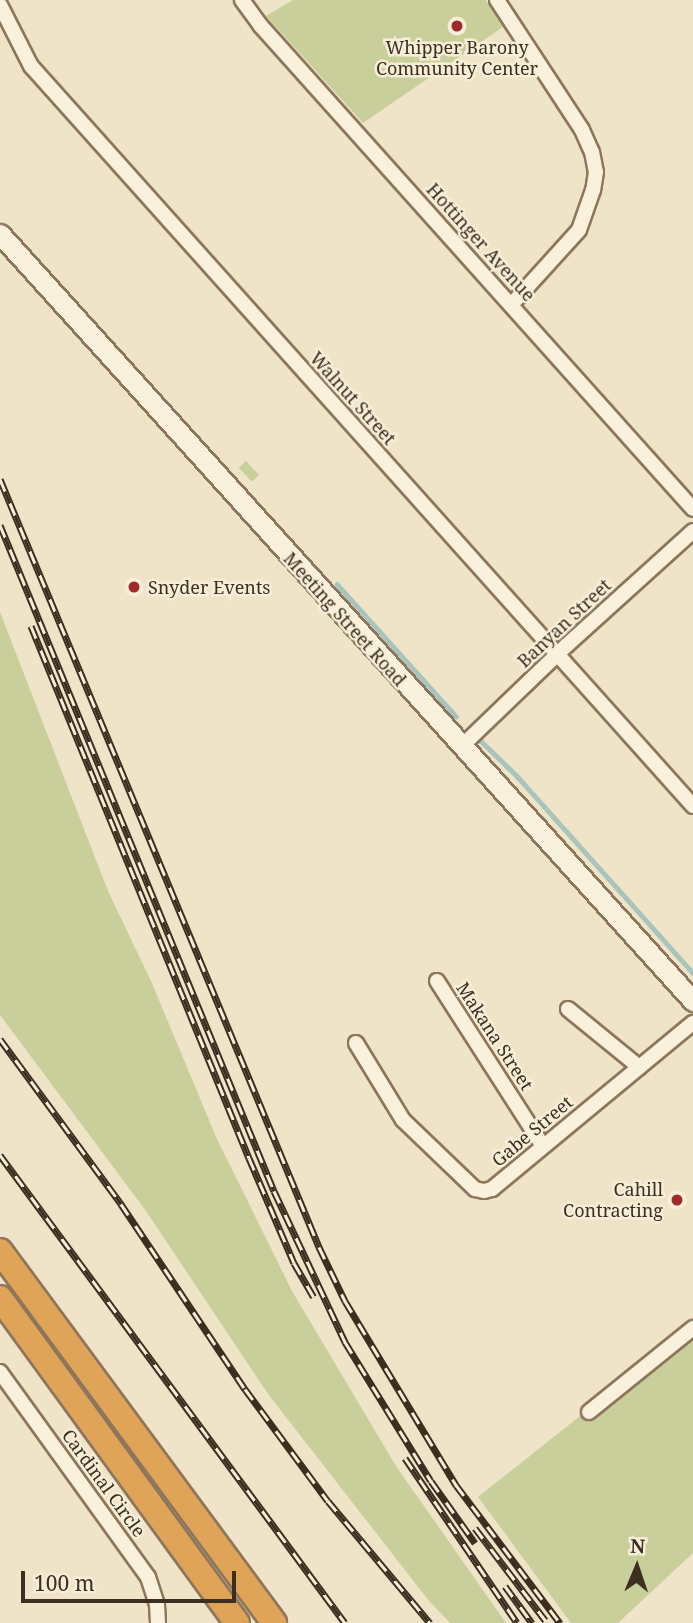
<!DOCTYPE html>
<html>
<head>
<meta charset="utf-8">
<style>
	body { margin:0 }
	#map { position:relative; width:693px; height:1623px; overflow:hidden; background:#f0e4c8; font-family:"Noto Serif",serif }
	div>[style] { position:absolute }
	.green>* { inset:0; background:#c9cf9b; transform-origin:0 0 }
	.stream>* { height:4.5px; margin:-2.25px; padding:0 2.25px; transform-origin:2.25px; border-radius:2.25px; background:#a9c4bc }
	.roads { filter:drop-shadow(2px 0 #8d765c) drop-shadow(-2px 0 #8d765c) drop-shadow(0 2px #8d765c) drop-shadow(0 -2px #8d765c) }
	.street>* { height:14px; margin:-7px; padding:0 7px; transform-origin:7px; border-radius:7px; background:#faf1dc }
	.secondary>* { height:19px; margin:-9.5px; padding:0 9.5px; transform-origin:9.5px; border-radius:9.5px; background:#faf1dc }
	.highway>* { height:24px; margin:-12px; padding:0 12px; transform-origin:12px; border-radius:12px; background:#e0a458 }
	.rail>* { height:7px; margin-top:-3.5px; transform-origin:0; background:repeating-linear-gradient(90deg,#f7eed8 0 13px,#3d2e20 0 26px); box-sizing:border-box; border-block:2px solid #3d2e20 }
	.dots>* { width:19px; height:19px; translate:-50% -50%; box-sizing:border-box; border:4px solid #f7eed8; border-radius:50% }
	span { translate:-50% -50%; white-space:nowrap; text-align:center; line-height:1.15; -webkit-text-stroke:5px #f7eed8; paint-order:stroke }
	.poi-label { font-size:18px; color:#3d2e20 }
	.left { translate:0 -50%; text-align:left }
	.right { translate:-100% -50%; text-align:right }
	.street-label { font-size:18px; color:#3d2e20 }
	.north { position:absolute; left:602px; top:1532px; width:70px; height:70px; -webkit-text-stroke:5px #f7eed8; paint-order:stroke; rotate:2deg; font-size:19px; font-weight:700; line-height:28px; text-align:center; color:#3d2e20 }
	.north::after { content:''; display:block; margin:auto; width:24px; height:32px; background:#3d2e20; clip-path:polygon(50% 0,100% 100%,50% 72%,0 100%) }
	.scale { position:absolute; left:21px; top:1571px; width:215px; height:32px; box-sizing:border-box; border:4px solid #3d2e20; border-top:0; padding-left:9px; font-size:21px; line-height:24px; white-space:nowrap; color:#3d2e20; -webkit-text-stroke:5px #f7eed8; paint-order:stroke }
</style>
</head>
<body>
<div id="map">
	<div class="green">
		<div style="clip-path:polygon(293px 0,486px 0,503px 27px,363px 123px,266px 16px)"></div>
		<div style="left:246px;top:461px;width:19px;height:10px;rotate:47deg"></div>
		<div style="clip-path:polygon(0 612px,108px 891px,151px 981px,217px 1139px,292px 1291px,396px 1466px,506px 1623px,450px 1623px,429px 1601px,268px 1394px,146px 1211px,0 1015px)"></div>
		<div style="clip-path:polygon(693px 1326px,693px 1553px,618px 1623px,571px 1623px,478px 1497px)"></div>
	</div>
	<div class="stream">
		<div style="left:337px;top:584px;width:178px;rotate:48deg"></div>
		<div style="left:480px;top:740px;width:52px;rotate:44.2deg"></div>
		<div style="left:517px;top:776px;width:264px;rotate:48.2deg"></div>
	</div>
	<div class="roads">
		<div class="street">
			<div style="left:242px;top:0;width:31px;rotate:54deg"></div>
			<div style="left:260px;top:25px;width:649px;rotate:48.18deg"></div>
			<div style="left:497px;top:0;width:155px;rotate:56.8deg"></div>
			<div style="left:582px;top:130px;width:24px;rotate:66deg"></div>
			<div style="left:592px;top:152px;width:20px;rotate:79deg"></div>
			<div style="left:596px;top:172px;width:18px;rotate:99deg"></div>
			<div style="left:593px;top:190px;width:42px;rotate:109.3deg"></div>
			<div style="left:579px;top:230px;width:100px;rotate:132.2deg"></div>
			<div style="left:0;top:5px;width:68px;rotate:63.1deg"></div>
			<div style="left:31px;top:66px;width:993px;rotate:48.18deg"></div>
			<div style="left:463px;top:745px;width:144px;rotate:-43.9deg"></div>
			<div style="left:567px;top:645px;width:170px;rotate:-42.1deg"></div>
			<div style="left:437px;top:981px;width:196px;rotate:57.3deg"></div>
			<div style="left:568px;top:1009px;width:92px;rotate:39.2deg"></div>
			<div style="left:356px;top:1043px;width:90px;rotate:58.6deg"></div>
			<div style="left:403px;top:1120px;width:100px;rotate:43.8deg"></div>
			<div style="left:475px;top:1189px;width:9px;rotate:13deg"></div>
			<div style="left:484px;top:1191px;width:8px;rotate:-14deg"></div>
			<div style="left:492px;top:1189px;width:261px;rotate:-39.6deg"></div>
			<div style="left:0;top:1372px;width:253px;rotate:54.2deg"></div>
			<div style="left:148px;top:1577px;width:28px;rotate:72deg"></div>
			<div style="left:157px;top:1604px;width:19px;rotate:87deg"></div>
			<div style="left:589px;top:1412px;width:134px;rotate:-38.9deg"></div>
		</div>
		<div class="secondary">
			<div style="left:0;top:234px;width:1034px;rotate:47.9deg"></div>
		</div>
		<div class="highway">
			<div style="left:0;top:1251px;width:462px;rotate:53.6deg"></div>
			<div style="left:0;top:1298px;width:402px;rotate:53.9deg"></div>
		</div>
	</div>
	<div class="rail">
		<div style="left:0;top:479px;width:832px;rotate:67.44deg"></div>
		<div style="left:319px;top:1247px;width:60px;rotate:64.3deg"></div>
		<div style="left:345px;top:1301px;width:215px;rotate:58.9deg"></div>
		<div style="left:456px;top:1485px;width:173px;rotate:53deg"></div>
		<div style="left:0;top:525px;width:720px;rotate:67.64deg"></div>
		<div style="left:274px;top:1191px;width:167px;rotate:64.8deg"></div>
		<div style="left:345px;top:1342px;width:163px;rotate:58.3deg"></div>
		<div style="left:431px;top:1481px;width:76px;rotate:54.6deg"></div>
		<div style="left:31px;top:626px;width:575px;rotate:67.72deg"></div>
		<div style="left:249px;top:1158px;width:114px;rotate:66.8deg"></div>
		<div style="left:294px;top:1263px;width:39px;rotate:60deg"></div>
		<div style="left:0;top:1039px;width:205px;rotate:53.7deg"></div>
		<div style="left:121px;top:1204px;width:223px;rotate:56.2deg"></div>
		<div style="left:245px;top:1389px;width:139px;rotate:53.5deg"></div>
		<div style="left:328px;top:1501px;width:159px;rotate:50.1deg"></div>
		<div style="left:0;top:1155px;width:581px;rotate:53.6deg"></div>
		<div style="left:405px;top:1458px;width:199px;rotate:55.8deg"></div>
		<div style="left:475px;top:1528px;width:116px;rotate:52.7deg"></div>
		<div style="left:505px;top:1586px;width:46px;rotate:53.9deg"></div>
	</div>
	<div class="dots">
		<div style="left:457px;top:26px;background:#9e2a2b"></div>
		<div style="left:134px;top:587px;background:#9e2a2b"></div>
		<div style="left:677px;top:1200px;background:#9e2a2b"></div>
	</div>
	<div class="poi-label">
		<span style="left:457px;top:58px">Whipper Barony<br>Community Center</span>
		<span class="left" style="left:148px;top:587px">Snyder Events</span>
		<span class="right" style="left:663px;top:1200px">Cahill<br>Contracting</span>
	</div>
	<div class="street-label">
		<span style="left:481px;top:242px;rotate:48deg">Hottinger Avenue</span>
		<span style="left:353px;top:398px;rotate:48deg">Walnut Street</span>
		<span style="left:345px;top:619px;rotate:48deg">Meeting Street Road</span>
		<span style="left:564px;top:623px;rotate:-43deg">Banyan Street</span>
		<span style="left:495px;top:1036px;rotate:57deg">Makana Street</span>
		<span style="left:532px;top:1131px;rotate:-40deg">Gabe Street</span>
		<span style="left:104px;top:1483px;rotate:54deg">Cardinal Circle</span>
	</div>
	<div class="north">N</div>
	<div class="scale">100 m</div>
</div>
</body>
</html>
